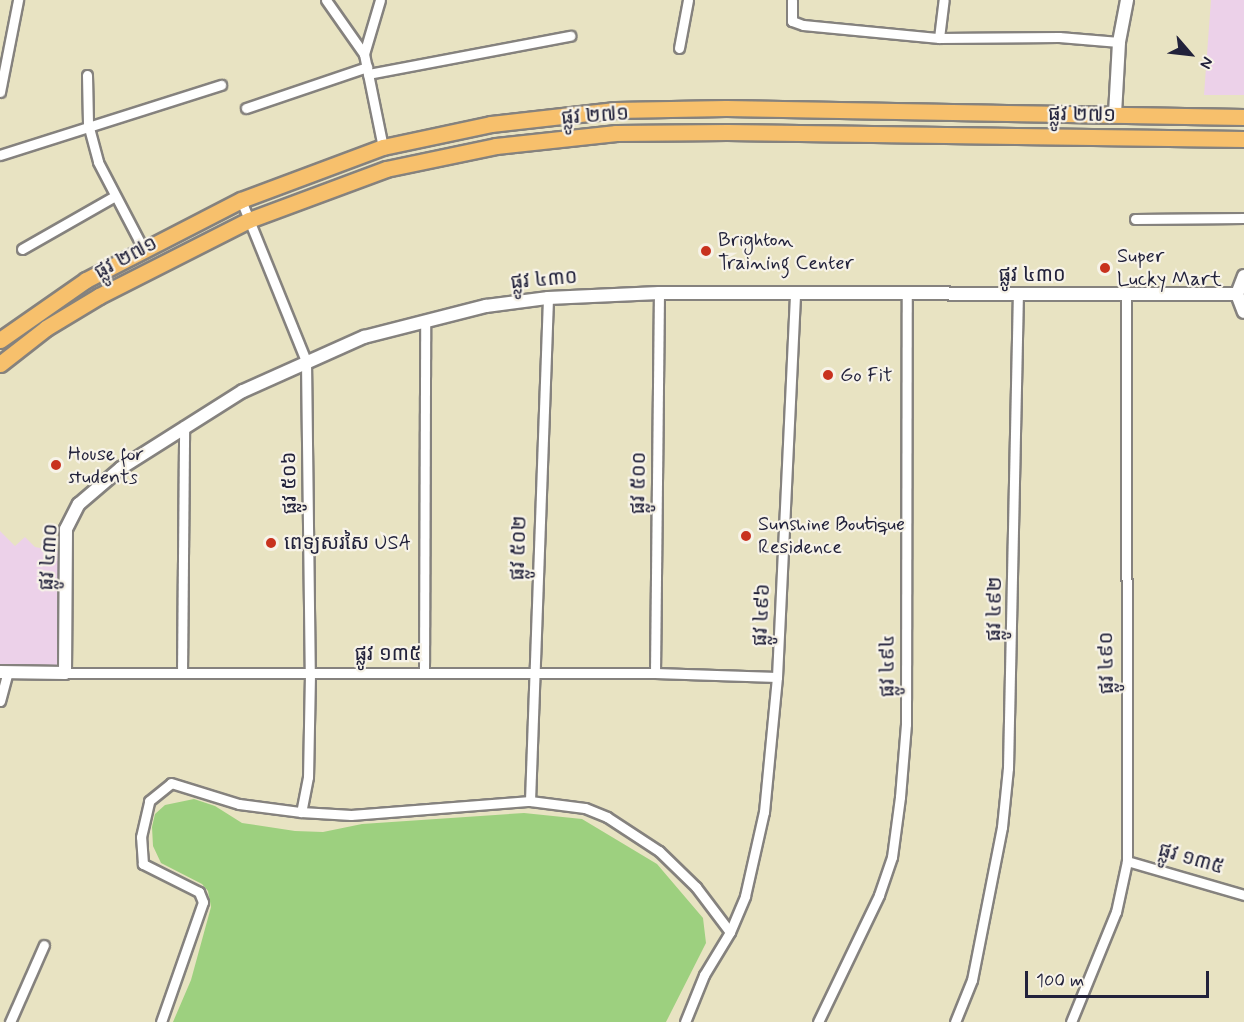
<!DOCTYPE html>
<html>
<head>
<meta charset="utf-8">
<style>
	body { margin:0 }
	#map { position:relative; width:1244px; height:1022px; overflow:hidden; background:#e8e3c2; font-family:Mynerve,"Noto Sans Khmer",sans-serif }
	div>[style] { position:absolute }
	.built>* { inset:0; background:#ecd1e9 }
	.green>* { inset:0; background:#9dd07f }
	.roads { filter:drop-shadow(2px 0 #85827e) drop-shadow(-2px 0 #85827e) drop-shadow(0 2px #85827e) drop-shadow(0 -2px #85827e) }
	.minor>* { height:9px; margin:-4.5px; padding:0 4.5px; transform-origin:4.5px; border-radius:4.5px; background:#fff }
	.tertiary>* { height:12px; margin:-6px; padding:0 6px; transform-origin:6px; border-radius:6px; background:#fff }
	.primary>* { height:15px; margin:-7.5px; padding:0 7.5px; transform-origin:7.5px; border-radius:7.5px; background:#f7c06c }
	.dots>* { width:16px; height:16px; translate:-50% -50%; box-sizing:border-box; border:3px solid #f7f3e8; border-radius:50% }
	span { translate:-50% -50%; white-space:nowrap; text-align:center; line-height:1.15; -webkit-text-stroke:4.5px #f7f3e8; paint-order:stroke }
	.street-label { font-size:20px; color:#22223b }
	.poi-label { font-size:20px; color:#22223b }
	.left { translate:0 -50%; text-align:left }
	.north { position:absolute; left:1160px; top:24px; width:60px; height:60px; -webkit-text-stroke:4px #f7f3e8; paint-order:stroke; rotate:118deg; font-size:16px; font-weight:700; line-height:24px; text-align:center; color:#22223b }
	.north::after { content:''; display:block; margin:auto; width:21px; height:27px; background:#22223b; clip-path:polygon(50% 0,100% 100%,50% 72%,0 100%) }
	.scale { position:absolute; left:1025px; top:971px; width:184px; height:27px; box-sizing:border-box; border:3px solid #22223b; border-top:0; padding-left:8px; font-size:18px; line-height:21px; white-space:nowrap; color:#22223b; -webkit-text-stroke:4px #f7f3e8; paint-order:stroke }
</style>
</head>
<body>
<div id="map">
	<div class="built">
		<div style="clip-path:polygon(1211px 0,1244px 0,1244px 95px,1204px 95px)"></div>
		<div style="clip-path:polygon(0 531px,15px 546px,25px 537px,35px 547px,61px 552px,58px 667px,0 666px)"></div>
	</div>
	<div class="green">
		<div style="clip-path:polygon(194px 799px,215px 806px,242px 823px,295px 831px,323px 832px,362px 824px,524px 813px,582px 819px,657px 864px,703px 918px,706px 943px,666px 1022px,173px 1022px,191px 980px,211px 907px,208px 891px,202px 884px,161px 863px,153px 846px,152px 827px,155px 814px,165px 805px)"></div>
	</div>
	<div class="roads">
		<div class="minor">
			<div style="left:326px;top:0;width:66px;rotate:54.9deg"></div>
			<div style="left:364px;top:54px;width:95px;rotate:78.5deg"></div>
			<div style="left:792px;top:0;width:21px;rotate:90deg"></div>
			<div style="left:792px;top:21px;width:12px;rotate:20deg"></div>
			<div style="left:803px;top:25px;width:137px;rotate:5.5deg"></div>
			<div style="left:939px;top:38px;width:120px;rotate:-0.5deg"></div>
			<div style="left:1059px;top:37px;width:60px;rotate:4.8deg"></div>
			<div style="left:939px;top:38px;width:38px;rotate:-83deg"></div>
			<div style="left:679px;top:48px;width:49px;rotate:-79.4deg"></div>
			<div style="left:364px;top:54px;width:56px;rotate:-73.5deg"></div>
			<div style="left:368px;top:74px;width:206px;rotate:-10.7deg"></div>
			<div style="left:87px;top:75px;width:49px;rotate:88.8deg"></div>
			<div style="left:88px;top:124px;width:39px;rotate:75deg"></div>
			<div style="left:98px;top:162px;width:97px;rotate:62.4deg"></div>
			<div style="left:0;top:92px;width:94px;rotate:-78.9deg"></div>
			<div style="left:246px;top:108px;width:128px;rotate:-18.7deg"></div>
			<div style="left:0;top:155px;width:232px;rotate:-17.6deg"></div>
			<div style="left:241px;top:200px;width:174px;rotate:68deg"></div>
			<div style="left:306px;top:361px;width:313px;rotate:89.3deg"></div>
			<div style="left:310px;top:674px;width:103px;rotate:91.1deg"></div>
			<div style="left:308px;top:777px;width:36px;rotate:101deg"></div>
			<div style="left:1135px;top:219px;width:109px;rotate:-0.5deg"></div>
			<div style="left:22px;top:249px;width:105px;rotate:-29.7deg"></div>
			<div style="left:65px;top:673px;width:590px"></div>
			<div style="left:655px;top:673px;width:122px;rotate:1.9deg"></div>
			<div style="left:182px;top:673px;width:247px;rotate:-89.5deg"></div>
			<div style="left:424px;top:673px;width:353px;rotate:-89.8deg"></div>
			<div style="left:655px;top:673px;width:380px;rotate:-89.4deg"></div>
			<div style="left:0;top:701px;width:30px;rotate:-75deg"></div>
			<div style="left:530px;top:801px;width:503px;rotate:-87.95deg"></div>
			<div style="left:1127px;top:861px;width:122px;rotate:16.2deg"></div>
			<div style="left:10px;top:1022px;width:84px;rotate:-66.2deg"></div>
			<div style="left:161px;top:1022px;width:127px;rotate:-70.7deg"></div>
			<div style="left:203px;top:902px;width:11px;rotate:-112deg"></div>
			<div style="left:199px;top:892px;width:63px;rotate:-153.4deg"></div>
			<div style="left:143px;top:864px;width:27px;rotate:-94deg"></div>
			<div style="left:141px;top:837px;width:37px;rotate:-77deg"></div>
			<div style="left:149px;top:801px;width:28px;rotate:-39deg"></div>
			<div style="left:171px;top:783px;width:71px;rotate:17.2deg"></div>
			<div style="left:239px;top:804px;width:63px;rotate:7.4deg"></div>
			<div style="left:301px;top:812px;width:50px;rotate:3.4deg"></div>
			<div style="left:351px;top:815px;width:180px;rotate:-4.5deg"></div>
			<div style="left:530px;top:801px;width:55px;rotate:7.3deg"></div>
			<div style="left:585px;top:808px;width:24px;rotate:22deg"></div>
			<div style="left:607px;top:817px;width:62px;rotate:33.2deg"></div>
			<div style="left:659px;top:851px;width:52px;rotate:44.2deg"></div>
			<div style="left:696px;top:887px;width:56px;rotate:52.9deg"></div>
			<div style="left:685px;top:1022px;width:51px;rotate:-68deg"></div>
			<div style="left:704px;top:975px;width:50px;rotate:-58.8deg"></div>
			<div style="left:730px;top:932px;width:39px;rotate:-67deg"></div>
			<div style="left:745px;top:896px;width:86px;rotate:-77.3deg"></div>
			<div style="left:764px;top:812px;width:136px;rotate:-84.5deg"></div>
			<div style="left:777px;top:677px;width:383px;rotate:-87.3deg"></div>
			<div style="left:818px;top:1022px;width:141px;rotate:-64.3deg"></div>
			<div style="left:879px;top:895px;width:40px;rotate:-71.1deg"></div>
			<div style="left:892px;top:857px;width:61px;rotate:-82.4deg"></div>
			<div style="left:900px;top:797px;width:73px;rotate:-85.3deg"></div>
			<div style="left:906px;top:724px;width:430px;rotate:-89.9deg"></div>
			<div style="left:955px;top:1022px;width:45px;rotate:-68deg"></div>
			<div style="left:972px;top:980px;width:156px;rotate:-78.9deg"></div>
			<div style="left:1002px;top:827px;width:59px;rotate:-84.2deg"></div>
			<div style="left:1008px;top:768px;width:474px;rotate:-88.8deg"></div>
			<div style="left:1071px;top:1022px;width:119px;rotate:-67.8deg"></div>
			<div style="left:1116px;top:912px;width:52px;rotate:-77.8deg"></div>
			<div style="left:1127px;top:861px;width:567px;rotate:-90.1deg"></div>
		</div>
		<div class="tertiary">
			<div style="left:1115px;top:114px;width:72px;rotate:-86.8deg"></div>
			<div style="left:1119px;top:42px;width:43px;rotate:-79.2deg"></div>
			<div style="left:1244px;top:276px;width:19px;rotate:111deg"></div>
			<div style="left:1237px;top:294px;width:19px;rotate:69deg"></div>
			<div style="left:0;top:672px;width:65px;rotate:0.9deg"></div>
			<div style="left:65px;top:673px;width:144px;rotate:-89.6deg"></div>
			<div style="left:66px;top:529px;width:28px;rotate:-63deg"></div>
			<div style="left:79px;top:504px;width:55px;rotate:-40.6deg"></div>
			<div style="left:121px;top:468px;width:144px;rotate:-32.3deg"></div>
			<div style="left:243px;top:391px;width:133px;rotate:-24.1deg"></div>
			<div style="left:364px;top:337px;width:126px;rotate:-14.3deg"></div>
			<div style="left:486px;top:306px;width:63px;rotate:-7.4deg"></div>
			<div style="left:548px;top:298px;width:111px;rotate:-2.6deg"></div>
			<div style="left:659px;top:293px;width:578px;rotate:0.1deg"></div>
		</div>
		<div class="primary">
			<div style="left:0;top:340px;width:105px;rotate:-34.9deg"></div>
			<div style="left:86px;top:280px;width:174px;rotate:-27.3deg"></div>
			<div style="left:241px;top:200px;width:152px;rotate:-20.5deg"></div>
			<div style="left:383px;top:147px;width:110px;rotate:-12deg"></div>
			<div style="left:491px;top:124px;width:125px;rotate:-6.4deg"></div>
			<div style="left:615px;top:110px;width:111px;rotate:-1deg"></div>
			<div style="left:726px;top:108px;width:518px;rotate:1deg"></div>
			<div style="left:0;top:364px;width:58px;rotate:-38deg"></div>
			<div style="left:46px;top:328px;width:62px;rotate:-31.1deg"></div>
			<div style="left:99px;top:296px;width:168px;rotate:-26.9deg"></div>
			<div style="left:249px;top:220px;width:146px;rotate:-20.4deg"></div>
			<div style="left:386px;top:169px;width:112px;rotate:-11.8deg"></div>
			<div style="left:496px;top:146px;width:121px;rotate:-6.2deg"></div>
			<div style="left:616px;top:133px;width:111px;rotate:-0.5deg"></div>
			<div style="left:727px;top:132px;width:517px;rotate:0.78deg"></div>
		</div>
	</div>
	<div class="dots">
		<div style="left:706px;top:251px;background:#c8321e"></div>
		<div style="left:1105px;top:268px;background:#c8321e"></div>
		<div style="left:828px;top:375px;background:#c8321e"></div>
		<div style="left:56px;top:465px;background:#c8321e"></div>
		<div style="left:746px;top:536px;background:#c8321e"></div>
		<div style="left:271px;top:543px;background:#c8321e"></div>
	</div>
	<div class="street-label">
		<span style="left:1082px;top:115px;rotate:1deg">ផ្លូវ ២៧១</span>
		<span style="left:595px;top:116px;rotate:-4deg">ផ្លូវ ២៧១</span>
		<span style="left:126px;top:258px;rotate:-28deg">ផ្លូវ ២៧១</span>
		<span style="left:1032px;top:275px">ផ្លូវ ៤៣០</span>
		<span style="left:544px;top:280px;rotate:-5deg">ផ្លូវ ៤៣០</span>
		<span style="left:290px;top:483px;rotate:-91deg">ផ្លូវ ៥០៦</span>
		<span style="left:639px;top:483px;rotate:-89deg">ផ្លូវ ៥០០</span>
		<span style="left:519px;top:548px;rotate:-88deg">ផ្លូវ ៥០២</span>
		<span style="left:49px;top:557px;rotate:-86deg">ផ្លូវ ៤៣០</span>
		<span style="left:995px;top:609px;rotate:-89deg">ផ្លូវ ៤៩២</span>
		<span style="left:762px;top:615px;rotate:-87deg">ផ្លូវ ៤៩៦</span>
		<span style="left:388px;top:654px">ផ្លូវ ១៣៥</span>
		<span style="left:1107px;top:663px;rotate:-91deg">ផ្លូវ ៤៩០</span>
		<span style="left:888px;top:666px;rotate:-90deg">ផ្លូវ ៤៩៤</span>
		<span style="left:1191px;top:859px;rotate:16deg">ផ្លូវ ១៣៥</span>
	</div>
	<div class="poi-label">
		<span class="left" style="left:718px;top:252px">Brighton<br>Training Center</span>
		<span class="left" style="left:1117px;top:268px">Super<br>Lucky Mart</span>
		<span class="left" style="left:840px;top:375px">Go Fit</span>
		<span class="left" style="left:68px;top:466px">House for<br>students</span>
		<span class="left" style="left:758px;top:536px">Sunshine Boutique<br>Residence</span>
		<span class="left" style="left:284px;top:543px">ពេទ្យសរសៃ USA</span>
	</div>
	<div class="north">N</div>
	<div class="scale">100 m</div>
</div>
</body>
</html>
